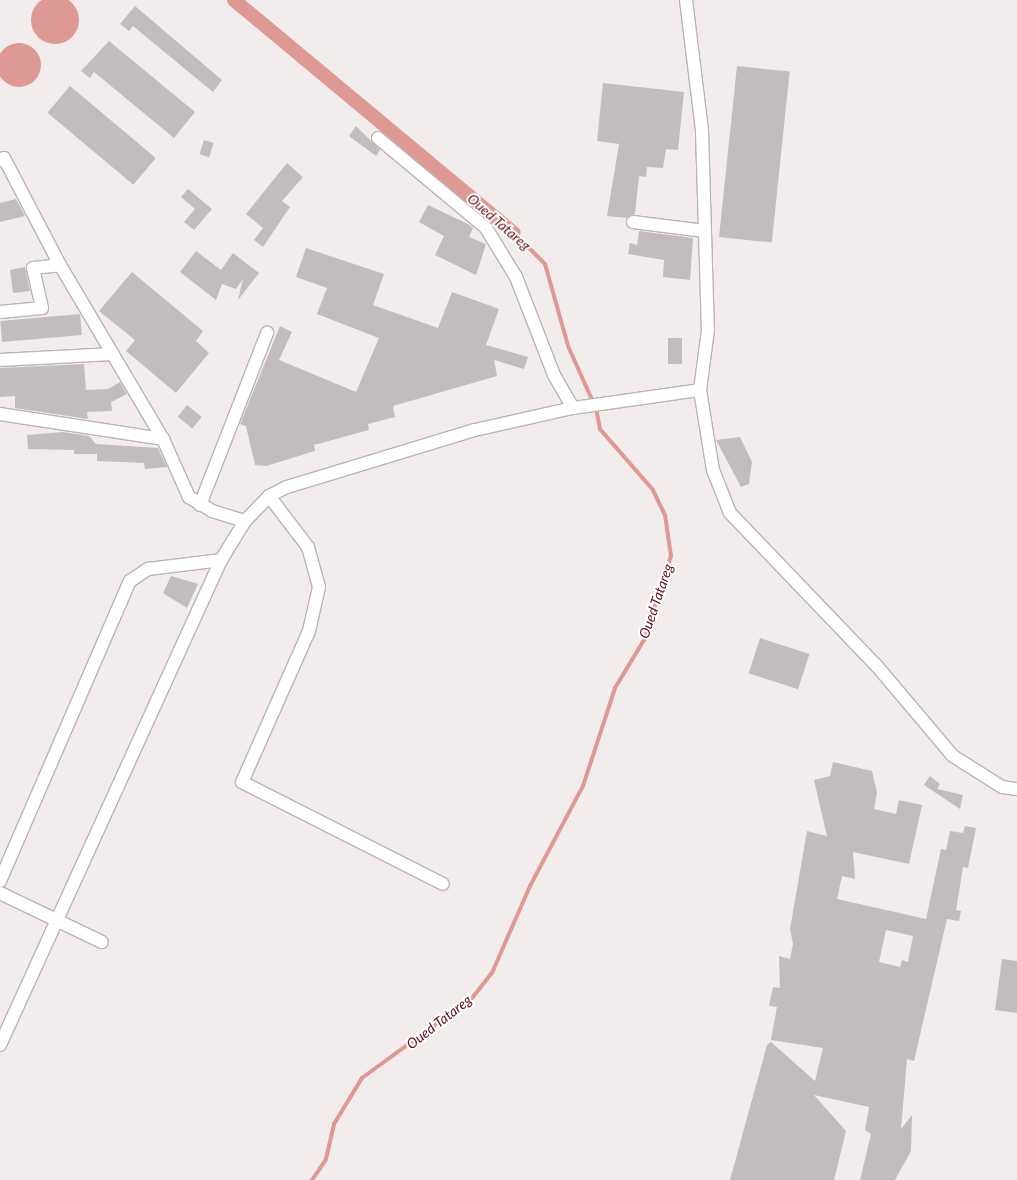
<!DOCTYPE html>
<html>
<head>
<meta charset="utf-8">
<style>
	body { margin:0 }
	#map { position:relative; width:1017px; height:1180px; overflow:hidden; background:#f2ecec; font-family:Lato,sans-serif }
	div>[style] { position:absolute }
	.water>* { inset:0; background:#df9994 }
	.round { border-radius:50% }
	.stream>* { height:4px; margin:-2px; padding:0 2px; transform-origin:2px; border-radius:2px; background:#df9994 }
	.canal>* { height:14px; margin:-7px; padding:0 7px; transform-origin:7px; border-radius:7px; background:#df9994 }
	.building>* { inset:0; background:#c2bcbc; transform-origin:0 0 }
	.roads { filter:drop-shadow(1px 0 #bab5b4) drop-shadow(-1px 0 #bab5b4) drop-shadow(0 1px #bab5b4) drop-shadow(0 -1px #bab5b4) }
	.street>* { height:12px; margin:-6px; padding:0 6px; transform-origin:6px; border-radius:6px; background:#fff }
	span { translate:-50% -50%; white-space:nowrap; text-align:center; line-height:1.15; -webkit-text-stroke:4px #fff; paint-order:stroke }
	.water-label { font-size:14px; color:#600d13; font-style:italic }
</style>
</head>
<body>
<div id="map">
	<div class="water">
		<div class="round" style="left:31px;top:-4px;width:48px;height:48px"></div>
		<div class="round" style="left:-3px;top:43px;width:44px;height:44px"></div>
	</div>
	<div class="stream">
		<div style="left:514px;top:233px;width:44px;rotate:45deg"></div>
		<div style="left:545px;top:264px;width:85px;rotate:74.3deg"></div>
		<div style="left:568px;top:346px;width:61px;rotate:65.9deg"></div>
		<div style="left:312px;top:1180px;width:25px;rotate:-56deg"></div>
		<div style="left:326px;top:1159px;width:36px;rotate:-77deg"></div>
		<div style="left:334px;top:1124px;width:54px;rotate:-58.7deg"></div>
		<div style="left:362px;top:1078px;width:137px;rotate:-36.1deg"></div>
		<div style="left:473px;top:997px;width:31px;rotate:-52deg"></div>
		<div style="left:492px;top:973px;width:95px;rotate:-66.4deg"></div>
		<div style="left:530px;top:886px;width:113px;rotate:-62.1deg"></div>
		<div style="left:583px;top:786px;width:103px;rotate:-71.9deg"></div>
		<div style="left:615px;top:688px;width:56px;rotate:-58.9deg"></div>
		<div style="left:644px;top:640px;width:88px;rotate:-72.2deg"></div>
		<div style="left:671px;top:556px;width:41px;rotate:-98.3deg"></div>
		<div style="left:665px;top:515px;width:28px;rotate:-116deg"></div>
		<div style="left:653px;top:490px;width:81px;rotate:-131deg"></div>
		<div style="left:600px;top:429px;width:21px;rotate:-101deg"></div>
	</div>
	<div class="canal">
		<div style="left:234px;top:0;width:364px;rotate:39.8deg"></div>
	</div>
	<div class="building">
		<div style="clip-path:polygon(135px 6px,222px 80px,213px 92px,133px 26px,129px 31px,120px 24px)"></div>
		<div style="clip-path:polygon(109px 41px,195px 112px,174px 138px,94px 72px,90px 78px,81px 71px)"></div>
		<div style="left:737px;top:66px;width:53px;height:172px;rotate:6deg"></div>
		<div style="clip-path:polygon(603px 83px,684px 92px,678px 150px,666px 149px,663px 168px,647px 167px,646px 177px,639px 176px,635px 214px,626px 218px,607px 216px,619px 144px,597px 141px)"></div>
		<div style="left:70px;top:86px;width:112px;height:35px;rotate:40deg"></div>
		<div style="clip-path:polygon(356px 126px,380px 150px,376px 156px,349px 136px)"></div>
		<div style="left:204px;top:140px;width:10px;height:15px;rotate:17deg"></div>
		<div style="clip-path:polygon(287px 163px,303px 177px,282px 201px,290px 207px,263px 247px,254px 240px,263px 228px,246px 214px)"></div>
		<div style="clip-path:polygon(188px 189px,212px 209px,194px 230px,184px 222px,195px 209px,181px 197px)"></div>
		<div style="clip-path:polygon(16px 199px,25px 216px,0 222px,0 203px)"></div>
		<div style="clip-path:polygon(428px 205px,468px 224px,473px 228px,469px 237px,486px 244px,476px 275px,435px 255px,444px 236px,419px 222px)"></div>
		<div style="clip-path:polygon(639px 231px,693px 238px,690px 280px,663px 277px,664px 260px,628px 254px,630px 243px,637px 245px)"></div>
		<div style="clip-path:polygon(306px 248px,384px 274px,373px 305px,438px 328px,452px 292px,499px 309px,486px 345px,528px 357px,524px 369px,494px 360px,497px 376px,393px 406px,395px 417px,368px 424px,369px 430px,314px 445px,315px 451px,266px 466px,255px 465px,246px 426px,240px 424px,280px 326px,292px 332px,279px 360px,356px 392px,379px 338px,317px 314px,327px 288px,296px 277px)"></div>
		<div style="clip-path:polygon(196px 251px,221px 270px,233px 253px,259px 273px,238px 300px,243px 279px,236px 289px,222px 284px,216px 300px,180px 272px)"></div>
		<div style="clip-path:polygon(25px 267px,30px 291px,13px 293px,10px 270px)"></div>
		<div style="clip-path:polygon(132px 272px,203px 331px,196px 341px,209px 353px,176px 393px,126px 351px,135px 340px,99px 311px)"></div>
		<div style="left:80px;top:314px;width:21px;height:80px;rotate:85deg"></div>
		<div style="left:668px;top:338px;width:14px;height:26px"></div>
		<div style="clip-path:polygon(84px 364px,86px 390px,108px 389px,120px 382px,127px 394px,111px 402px,112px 411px,87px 412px,88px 419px,15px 408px,15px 396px,0 397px,0 368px)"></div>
		<div style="left:187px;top:405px;width:19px;height:15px;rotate:39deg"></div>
		<div style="clip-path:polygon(63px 432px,89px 436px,96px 444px,158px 448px,167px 467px,145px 469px,144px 463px,97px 461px,97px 454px,74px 454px,74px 450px,28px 449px,27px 435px)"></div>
		<div style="clip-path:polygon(740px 437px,752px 462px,749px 484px,741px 487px,716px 440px)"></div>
		<div style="clip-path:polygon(171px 576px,198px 584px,187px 608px,163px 593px)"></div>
		<div style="left:760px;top:638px;width:52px;height:37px;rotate:18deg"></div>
		<div style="clip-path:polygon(evenodd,833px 762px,872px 771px,877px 792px,874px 809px,896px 814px,899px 800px,922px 805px,909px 864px,853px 852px,855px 879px,842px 876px,837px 899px,926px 919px,941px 849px,946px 850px,950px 831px,963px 833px,965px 826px,976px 828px,968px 868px,963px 867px,956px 910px,961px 911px,959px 921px,947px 919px,914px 1061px,907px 1059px,901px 1129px,912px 1115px,911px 1151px,895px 1180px,860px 1180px,871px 1134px,865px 1130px,869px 1107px,814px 1095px,846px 1131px,834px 1180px,730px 1180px,767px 1045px,771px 1042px,815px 1081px,823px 1048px,771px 1040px,777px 1007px,769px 1006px,773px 987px,780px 988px,779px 956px,790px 959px,793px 944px,790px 929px,807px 831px,827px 836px,814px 780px,830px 776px,833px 762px,886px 930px,913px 936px,908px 962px,902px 960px,900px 967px,879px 962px,886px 930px)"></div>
		<div style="clip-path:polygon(930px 776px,940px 784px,937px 789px,963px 795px,960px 809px,924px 785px)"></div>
		<div style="clip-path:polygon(1002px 959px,1017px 961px,1017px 1013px,995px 1010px)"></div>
	</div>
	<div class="roads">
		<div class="street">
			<div style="left:686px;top:0;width:132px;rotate:83deg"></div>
			<div style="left:702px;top:131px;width:199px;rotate:88.3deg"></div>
			<div style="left:708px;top:330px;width:61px;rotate:97.6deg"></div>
			<div style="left:700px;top:390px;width:81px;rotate:80.8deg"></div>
			<div style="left:713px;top:470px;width:46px;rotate:68.4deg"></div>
			<div style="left:730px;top:513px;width:211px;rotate:46.2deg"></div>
			<div style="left:876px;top:665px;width:119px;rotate:49.8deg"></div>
			<div style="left:953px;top:756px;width:58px;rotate:32.3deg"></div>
			<div style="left:1002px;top:787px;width:15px;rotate:8deg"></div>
			<div style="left:378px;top:138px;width:141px;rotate:39.8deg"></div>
			<div style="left:486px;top:228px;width:57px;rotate:58.5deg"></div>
			<div style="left:516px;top:277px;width:105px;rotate:68.8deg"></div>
			<div style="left:554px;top:375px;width:38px;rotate:60deg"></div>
			<div style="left:0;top:160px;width:4px;rotate:-27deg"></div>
			<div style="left:4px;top:158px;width:121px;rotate:62.4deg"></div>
			<div style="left:633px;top:222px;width:72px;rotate:7.2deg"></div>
			<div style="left:0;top:312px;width:42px;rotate:-5.4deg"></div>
			<div style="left:42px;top:308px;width:41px;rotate:-102.7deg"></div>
			<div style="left:33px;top:268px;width:27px;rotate:-6deg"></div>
			<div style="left:60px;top:265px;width:202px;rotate:59.4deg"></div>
			<div style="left:163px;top:439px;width:64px;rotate:65.9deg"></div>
			<div style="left:189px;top:497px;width:27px;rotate:31deg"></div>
			<div style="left:212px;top:511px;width:34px;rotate:17deg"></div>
			<div style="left:0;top:360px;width:113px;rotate:-3deg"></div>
			<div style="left:0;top:414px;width:165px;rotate:8.7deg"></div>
			<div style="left:269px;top:496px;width:64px;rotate:52.6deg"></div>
			<div style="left:308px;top:547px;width:41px;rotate:74.6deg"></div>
			<div style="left:319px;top:587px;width:45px;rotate:102.8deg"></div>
			<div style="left:309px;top:631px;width:165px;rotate:113.9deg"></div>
			<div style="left:242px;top:782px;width:225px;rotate:26.9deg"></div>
			<div style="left:200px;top:505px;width:185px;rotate:-68.7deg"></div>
			<div style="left:0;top:881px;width:327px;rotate:-66.6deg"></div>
			<div style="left:130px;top:581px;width:22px;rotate:-34deg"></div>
			<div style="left:148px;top:569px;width:74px;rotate:-7deg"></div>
			<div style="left:0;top:893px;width:113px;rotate:25.7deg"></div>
			<div style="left:0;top:1045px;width:533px;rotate:-65.5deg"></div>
			<div style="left:221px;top:560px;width:46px;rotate:-58.4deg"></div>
			<div style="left:245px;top:521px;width:35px;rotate:-46deg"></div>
			<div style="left:269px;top:496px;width:20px;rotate:-27deg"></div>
			<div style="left:287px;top:487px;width:196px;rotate:-16.9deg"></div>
			<div style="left:475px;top:430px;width:100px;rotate:-12.7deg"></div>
			<div style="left:573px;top:408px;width:128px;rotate:-8.1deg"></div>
		</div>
	</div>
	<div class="water-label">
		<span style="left:499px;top:222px;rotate:41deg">Oued Tatareg</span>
		<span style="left:656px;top:601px;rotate:-71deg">Oued Tatareg</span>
		<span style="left:439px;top:1022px;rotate:-38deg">Oued Tatareg</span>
	</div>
</div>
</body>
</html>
